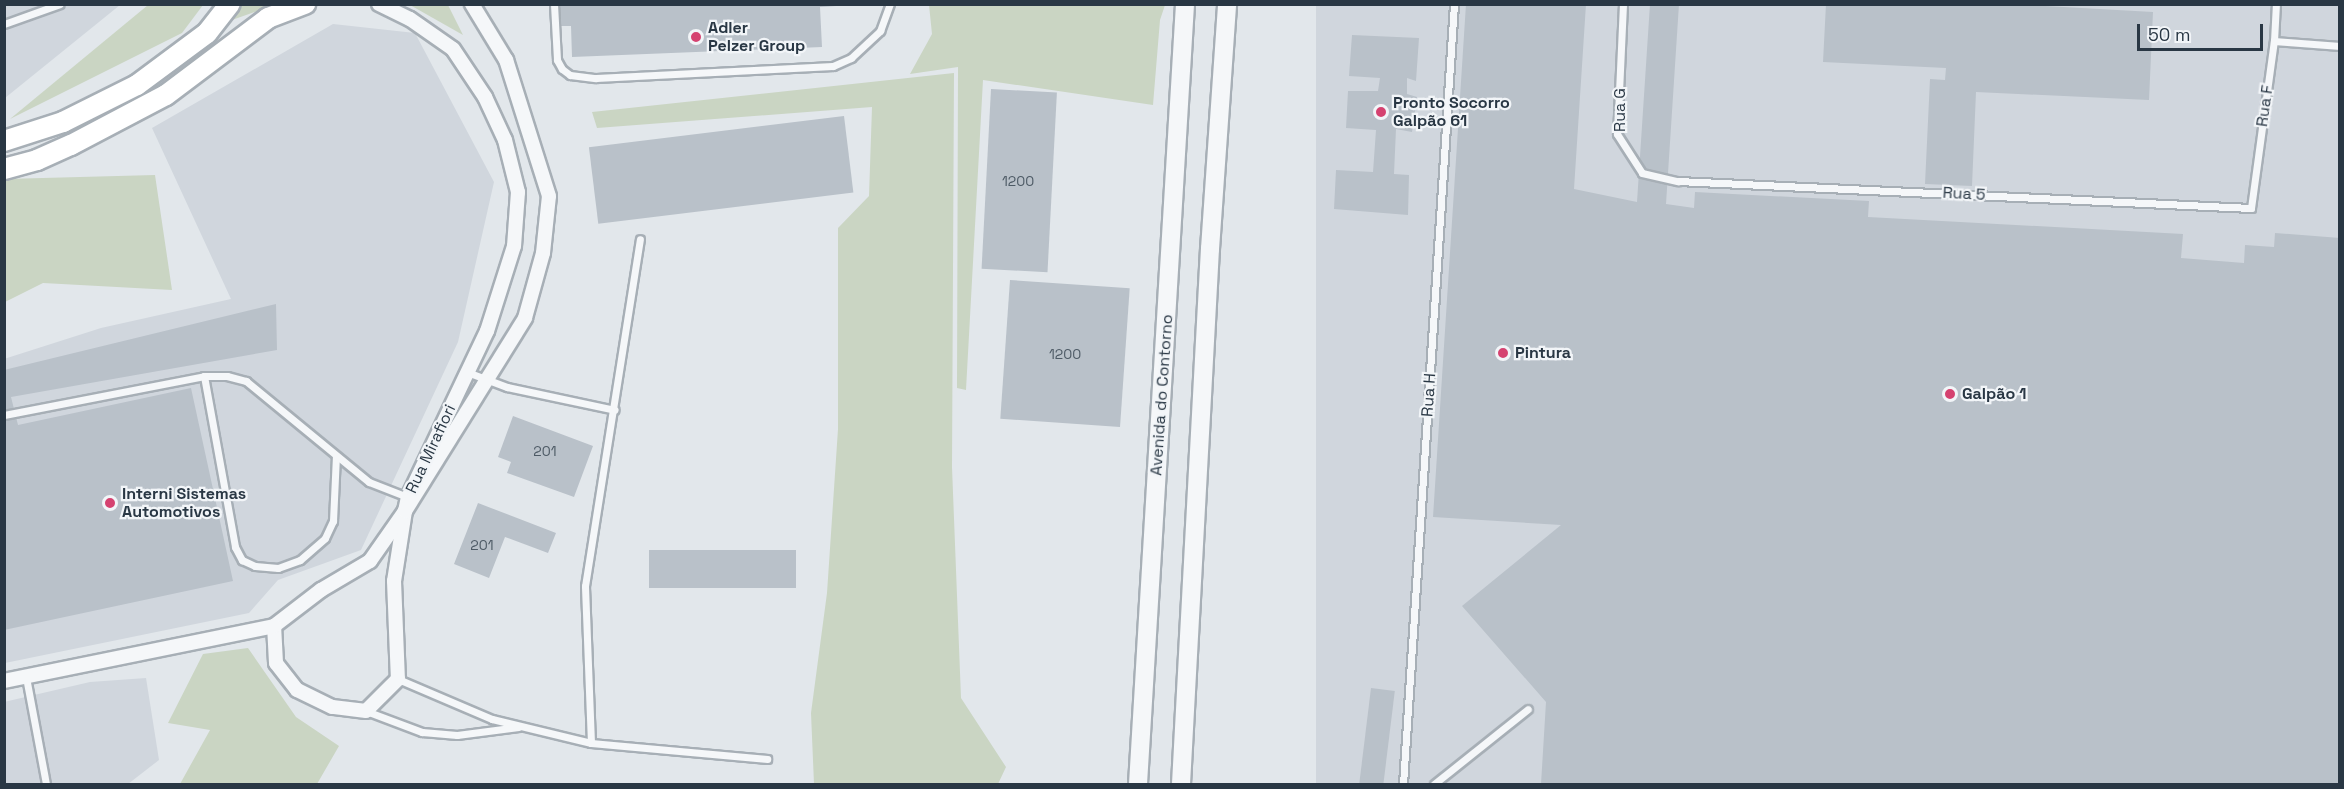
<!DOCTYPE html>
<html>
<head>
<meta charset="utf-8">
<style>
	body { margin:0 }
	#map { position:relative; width:2344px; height:789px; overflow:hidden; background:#e2e7eb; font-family:"Space Grotesk",sans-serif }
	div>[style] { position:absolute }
	.built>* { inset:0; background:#d0d6dd; transform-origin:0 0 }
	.green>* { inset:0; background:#cad5c3 }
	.building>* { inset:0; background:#b9c1c9; transform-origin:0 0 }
	.roads { filter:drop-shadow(2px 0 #a7afb6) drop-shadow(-2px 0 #a7afb6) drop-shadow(0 2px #a7afb6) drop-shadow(0 -2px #a7afb6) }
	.service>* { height:7px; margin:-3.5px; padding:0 3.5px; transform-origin:3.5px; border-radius:3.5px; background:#f5f7f9 }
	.minor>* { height:14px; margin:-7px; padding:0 7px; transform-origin:7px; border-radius:7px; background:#f5f7f9 }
	.tertiary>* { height:18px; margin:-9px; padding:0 9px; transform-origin:9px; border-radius:9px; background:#f5f7f9 }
	.secondary>* { height:20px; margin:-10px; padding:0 10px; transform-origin:10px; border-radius:10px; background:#fff }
	.dots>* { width:16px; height:16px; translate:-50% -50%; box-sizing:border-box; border:3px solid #f2f5f8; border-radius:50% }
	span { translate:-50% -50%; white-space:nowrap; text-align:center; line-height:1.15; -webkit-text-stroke:4.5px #f2f5f8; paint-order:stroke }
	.number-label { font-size:14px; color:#4d5a65 }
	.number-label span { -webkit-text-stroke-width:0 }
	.poi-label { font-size:16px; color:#293744; font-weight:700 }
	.left { translate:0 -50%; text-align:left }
	.street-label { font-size:16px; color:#293744 }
	.frame { position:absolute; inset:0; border:6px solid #293744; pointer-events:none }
	.scale { position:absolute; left:2137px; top:24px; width:126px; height:27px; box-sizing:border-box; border:3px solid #293744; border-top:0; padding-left:8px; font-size:18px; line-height:21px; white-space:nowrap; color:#293744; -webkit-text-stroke:4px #f2f5f8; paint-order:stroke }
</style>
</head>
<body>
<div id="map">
	<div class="built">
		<div style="clip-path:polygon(5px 5px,120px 5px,5px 98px)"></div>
		<div style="left:1316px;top:5px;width:1023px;height:781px"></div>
		<div style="clip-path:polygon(333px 24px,415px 33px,494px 182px,458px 342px,361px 550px,278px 580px,249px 613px,5px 663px,4px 359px,101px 328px,231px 299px,152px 128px)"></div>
		<div style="clip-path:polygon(146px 678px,159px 760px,128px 784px,5px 784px,4px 702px,90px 682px)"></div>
	</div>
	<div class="green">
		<div style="clip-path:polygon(243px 4px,274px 4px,274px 5px,232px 20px)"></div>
		<div style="clip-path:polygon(148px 5px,203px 5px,182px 33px,10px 119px)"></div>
		<div style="clip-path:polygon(410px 5px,448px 5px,463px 35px)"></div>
		<div style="clip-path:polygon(929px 5px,1165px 5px,1160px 20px,1153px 105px,983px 80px,966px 390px,957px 388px,958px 67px,910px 74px,932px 34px)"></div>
		<div style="clip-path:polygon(954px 73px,952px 467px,961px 698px,1006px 767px,998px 784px,814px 784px,811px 713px,827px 593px,838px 429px,838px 228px,869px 196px,872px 107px,597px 128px,592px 112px)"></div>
		<div style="clip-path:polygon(155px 175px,172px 290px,43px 283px,5px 302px,5px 179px)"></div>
		<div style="clip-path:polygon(248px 648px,296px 717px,339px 746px,317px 784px,180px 784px,210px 730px,168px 723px,203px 654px)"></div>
	</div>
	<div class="building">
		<div style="clip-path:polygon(559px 4px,836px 4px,836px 6px,820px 7px,822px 47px,572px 57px,571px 26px,560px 26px)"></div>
		<div style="clip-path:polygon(1466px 4px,1586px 4px,1574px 189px,1637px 202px,1650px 4px,1679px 4px,1666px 204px,1694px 208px,1695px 192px,1869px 201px,1868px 217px,2183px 234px,2181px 258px,2244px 263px,2245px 245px,2274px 247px,2275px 233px,2340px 238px,2340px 784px,1541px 784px,1546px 702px,1462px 606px,1561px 525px,1433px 517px)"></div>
		<div style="clip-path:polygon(1826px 4px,2012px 4px,2153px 12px,2149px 100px,1976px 92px,1972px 186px,1925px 184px,1930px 79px,1945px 80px,1946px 68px,1823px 62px)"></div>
		<div style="clip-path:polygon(1352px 35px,1419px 38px,1416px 81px,1407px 78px,1407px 94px,1417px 97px,1412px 132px,1396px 129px,1394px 174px,1409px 175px,1408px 215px,1334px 209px,1336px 170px,1373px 172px,1376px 130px,1346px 128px,1348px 91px,1378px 91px,1380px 78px,1349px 76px)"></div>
		<div style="left:991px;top:89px;width:66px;height:180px;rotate:3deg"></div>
		<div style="left:844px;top:116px;width:77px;height:257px;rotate:83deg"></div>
		<div style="left:1010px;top:280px;width:120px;height:139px;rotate:4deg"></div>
		<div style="clip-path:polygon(276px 304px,277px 350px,11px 397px,18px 425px,191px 388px,233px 581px,4px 630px,4px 370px)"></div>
		<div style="clip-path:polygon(513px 416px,593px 446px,574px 497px,507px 473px,511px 462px,498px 457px)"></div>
		<div style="clip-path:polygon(478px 503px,556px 533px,548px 553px,505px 537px,489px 578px,454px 564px)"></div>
		<div style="left:796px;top:550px;width:38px;height:147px;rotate:90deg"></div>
		<div style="left:1371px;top:688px;width:24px;height:97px;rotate:7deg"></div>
	</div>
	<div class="roads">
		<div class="service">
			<div style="left:554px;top:4px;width:56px;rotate:86.9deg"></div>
			<div style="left:557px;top:60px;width:10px;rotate:61deg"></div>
			<div style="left:562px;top:69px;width:10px;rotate:37deg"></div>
			<div style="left:570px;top:75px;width:26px;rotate:7deg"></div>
			<div style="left:596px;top:78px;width:237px;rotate:-2.9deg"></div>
			<div style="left:833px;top:66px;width:20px;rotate:-24deg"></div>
			<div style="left:851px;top:58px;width:40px;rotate:-43deg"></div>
			<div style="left:880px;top:31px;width:29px;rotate:-70deg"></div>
			<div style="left:1623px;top:4px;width:130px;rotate:92.6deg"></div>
			<div style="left:1617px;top:134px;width:46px;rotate:57.3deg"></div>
			<div style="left:1642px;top:173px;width:37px;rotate:13deg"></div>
			<div style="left:1678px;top:181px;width:574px;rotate:2.7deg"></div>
			<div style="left:2251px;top:208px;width:169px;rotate:-82.2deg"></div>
			<div style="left:2274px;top:41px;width:37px;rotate:-87deg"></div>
			<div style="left:4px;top:24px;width:59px;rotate:-19.7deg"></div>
			<div style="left:2274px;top:41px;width:66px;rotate:4.3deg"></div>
			<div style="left:467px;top:372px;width:43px;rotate:20.6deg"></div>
			<div style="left:507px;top:387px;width:110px;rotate:12deg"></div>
			<div style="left:204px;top:376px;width:174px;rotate:79.7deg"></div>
			<div style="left:235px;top:547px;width:15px;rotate:62deg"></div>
			<div style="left:242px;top:560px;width:14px;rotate:25deg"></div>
			<div style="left:255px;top:566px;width:23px;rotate:5deg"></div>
			<div style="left:278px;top:568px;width:23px;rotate:-20deg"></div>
			<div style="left:300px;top:560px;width:33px;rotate:-41deg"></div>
			<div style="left:325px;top:538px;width:19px;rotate:-65deg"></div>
			<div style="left:333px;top:521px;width:65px;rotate:-87.4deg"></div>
			<div style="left:4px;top:415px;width:204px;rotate:-11deg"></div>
			<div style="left:204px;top:376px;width:23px"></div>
			<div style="left:227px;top:376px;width:20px;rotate:15deg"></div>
			<div style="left:246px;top:381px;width:159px;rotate:39.4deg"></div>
			<div style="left:369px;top:482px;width:44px;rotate:21.3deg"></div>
			<div style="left:26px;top:677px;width:109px;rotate:79.4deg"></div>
			<div style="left:398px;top:679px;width:102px;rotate:23.1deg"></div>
			<div style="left:492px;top:719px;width:102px;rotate:13.6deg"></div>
			<div style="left:591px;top:743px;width:177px;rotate:5.2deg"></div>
			<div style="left:366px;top:711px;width:60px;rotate:20.6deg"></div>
			<div style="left:422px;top:732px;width:35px;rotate:5deg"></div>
			<div style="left:457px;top:735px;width:62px;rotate:-7.5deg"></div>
			<div style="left:591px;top:743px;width:157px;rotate:-92.2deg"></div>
			<div style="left:585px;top:586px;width:351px;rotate:-81deg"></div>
			<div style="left:1403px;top:784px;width:782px;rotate:-86.26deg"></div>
			<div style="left:1434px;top:784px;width:120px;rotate:-38.6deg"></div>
		</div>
		<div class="minor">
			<div style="left:379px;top:4px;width:34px;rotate:26deg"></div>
			<div style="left:410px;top:19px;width:52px;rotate:34.9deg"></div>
			<div style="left:453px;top:49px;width:58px;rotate:56.3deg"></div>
			<div style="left:485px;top:97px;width:47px;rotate:65.1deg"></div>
			<div style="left:505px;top:140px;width:54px;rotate:76deg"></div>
			<div style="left:518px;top:192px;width:54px;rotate:94.2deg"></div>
			<div style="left:514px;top:246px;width:89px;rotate:107.6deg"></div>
			<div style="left:487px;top:331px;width:184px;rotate:115.4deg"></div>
			<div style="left:408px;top:497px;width:14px;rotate:102deg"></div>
			<div style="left:405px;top:511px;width:71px;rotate:98.9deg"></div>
			<div style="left:394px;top:581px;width:98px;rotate:87.7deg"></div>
			<div style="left:398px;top:679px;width:45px;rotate:135deg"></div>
			<div style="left:366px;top:711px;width:34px;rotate:-173deg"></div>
			<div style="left:332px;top:707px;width:39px;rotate:-154deg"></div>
			<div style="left:297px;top:690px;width:34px;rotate:-128deg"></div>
			<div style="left:276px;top:663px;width:37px;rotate:-93deg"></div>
			<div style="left:274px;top:626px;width:59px;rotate:-37.5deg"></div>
			<div style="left:321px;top:590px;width:57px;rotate:-30.6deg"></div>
			<div style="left:370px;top:561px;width:61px;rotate:-55deg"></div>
			<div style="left:405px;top:511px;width:227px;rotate:-58.1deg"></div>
			<div style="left:525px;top:318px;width:67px;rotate:-74.5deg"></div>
			<div style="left:543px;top:253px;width:57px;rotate:-84deg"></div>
			<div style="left:549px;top:196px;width:143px;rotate:-107.5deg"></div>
			<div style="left:506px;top:60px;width:66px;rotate:-121.3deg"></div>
			<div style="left:4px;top:681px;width:276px;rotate:-11.5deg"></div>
		</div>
		<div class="tertiary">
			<div style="left:1138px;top:784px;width:781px;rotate:-86.55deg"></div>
			<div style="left:1181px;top:784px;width:536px;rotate:-86.9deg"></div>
			<div style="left:1210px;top:249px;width:246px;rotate:-86deg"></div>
		</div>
		<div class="secondary">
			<div style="left:4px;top:141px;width:62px;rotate:-17.9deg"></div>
			<div style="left:63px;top:122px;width:83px;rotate:-26.6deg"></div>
			<div style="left:137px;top:85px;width:87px;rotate:-36.6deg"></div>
			<div style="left:207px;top:33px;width:37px;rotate:-52deg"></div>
			<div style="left:4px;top:169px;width:34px;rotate:-15deg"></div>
			<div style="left:37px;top:160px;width:37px;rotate:-24deg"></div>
			<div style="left:71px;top:145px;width:107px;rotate:-27.8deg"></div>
			<div style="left:166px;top:95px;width:128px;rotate:-37deg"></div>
			<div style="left:268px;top:18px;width:40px;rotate:-21deg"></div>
		</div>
	</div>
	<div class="dots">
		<div style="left:696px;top:37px;background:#d54270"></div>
		<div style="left:1381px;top:112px;background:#d54270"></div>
		<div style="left:1503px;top:353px;background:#d54270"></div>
		<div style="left:1950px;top:394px;background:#d54270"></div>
		<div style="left:110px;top:503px;background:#d54270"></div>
	</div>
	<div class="number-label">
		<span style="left:1018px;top:181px">1200</span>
		<span style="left:1065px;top:354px">1200</span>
		<span style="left:545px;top:451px">201</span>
		<span style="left:482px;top:545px">201</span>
	</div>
	<div class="poi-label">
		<span class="left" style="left:708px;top:37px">Adler<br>Pelzer Group</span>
		<span class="left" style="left:1393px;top:112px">Pronto Socorro<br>Galpão 61</span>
		<span class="left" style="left:1515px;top:353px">Pintura</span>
		<span class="left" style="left:1962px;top:394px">Galpão 1</span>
		<span class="left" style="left:122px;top:503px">Interni Sistemas<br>Automotivos</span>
	</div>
	<div class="street-label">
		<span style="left:2265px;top:106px;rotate:-82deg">Rua F</span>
		<span style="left:1620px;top:110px;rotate:-90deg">Rua G</span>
		<span style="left:1964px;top:194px;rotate:3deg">Rua 5</span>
		<span style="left:1162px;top:395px;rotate:-86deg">Avenida do Contorno</span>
		<span style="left:1429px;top:395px;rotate:-86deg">Rua H</span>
		<span style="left:431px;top:449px;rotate:-65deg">Rua Mirafiori</span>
	</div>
	<div class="frame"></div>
	<div class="scale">50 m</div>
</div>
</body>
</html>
